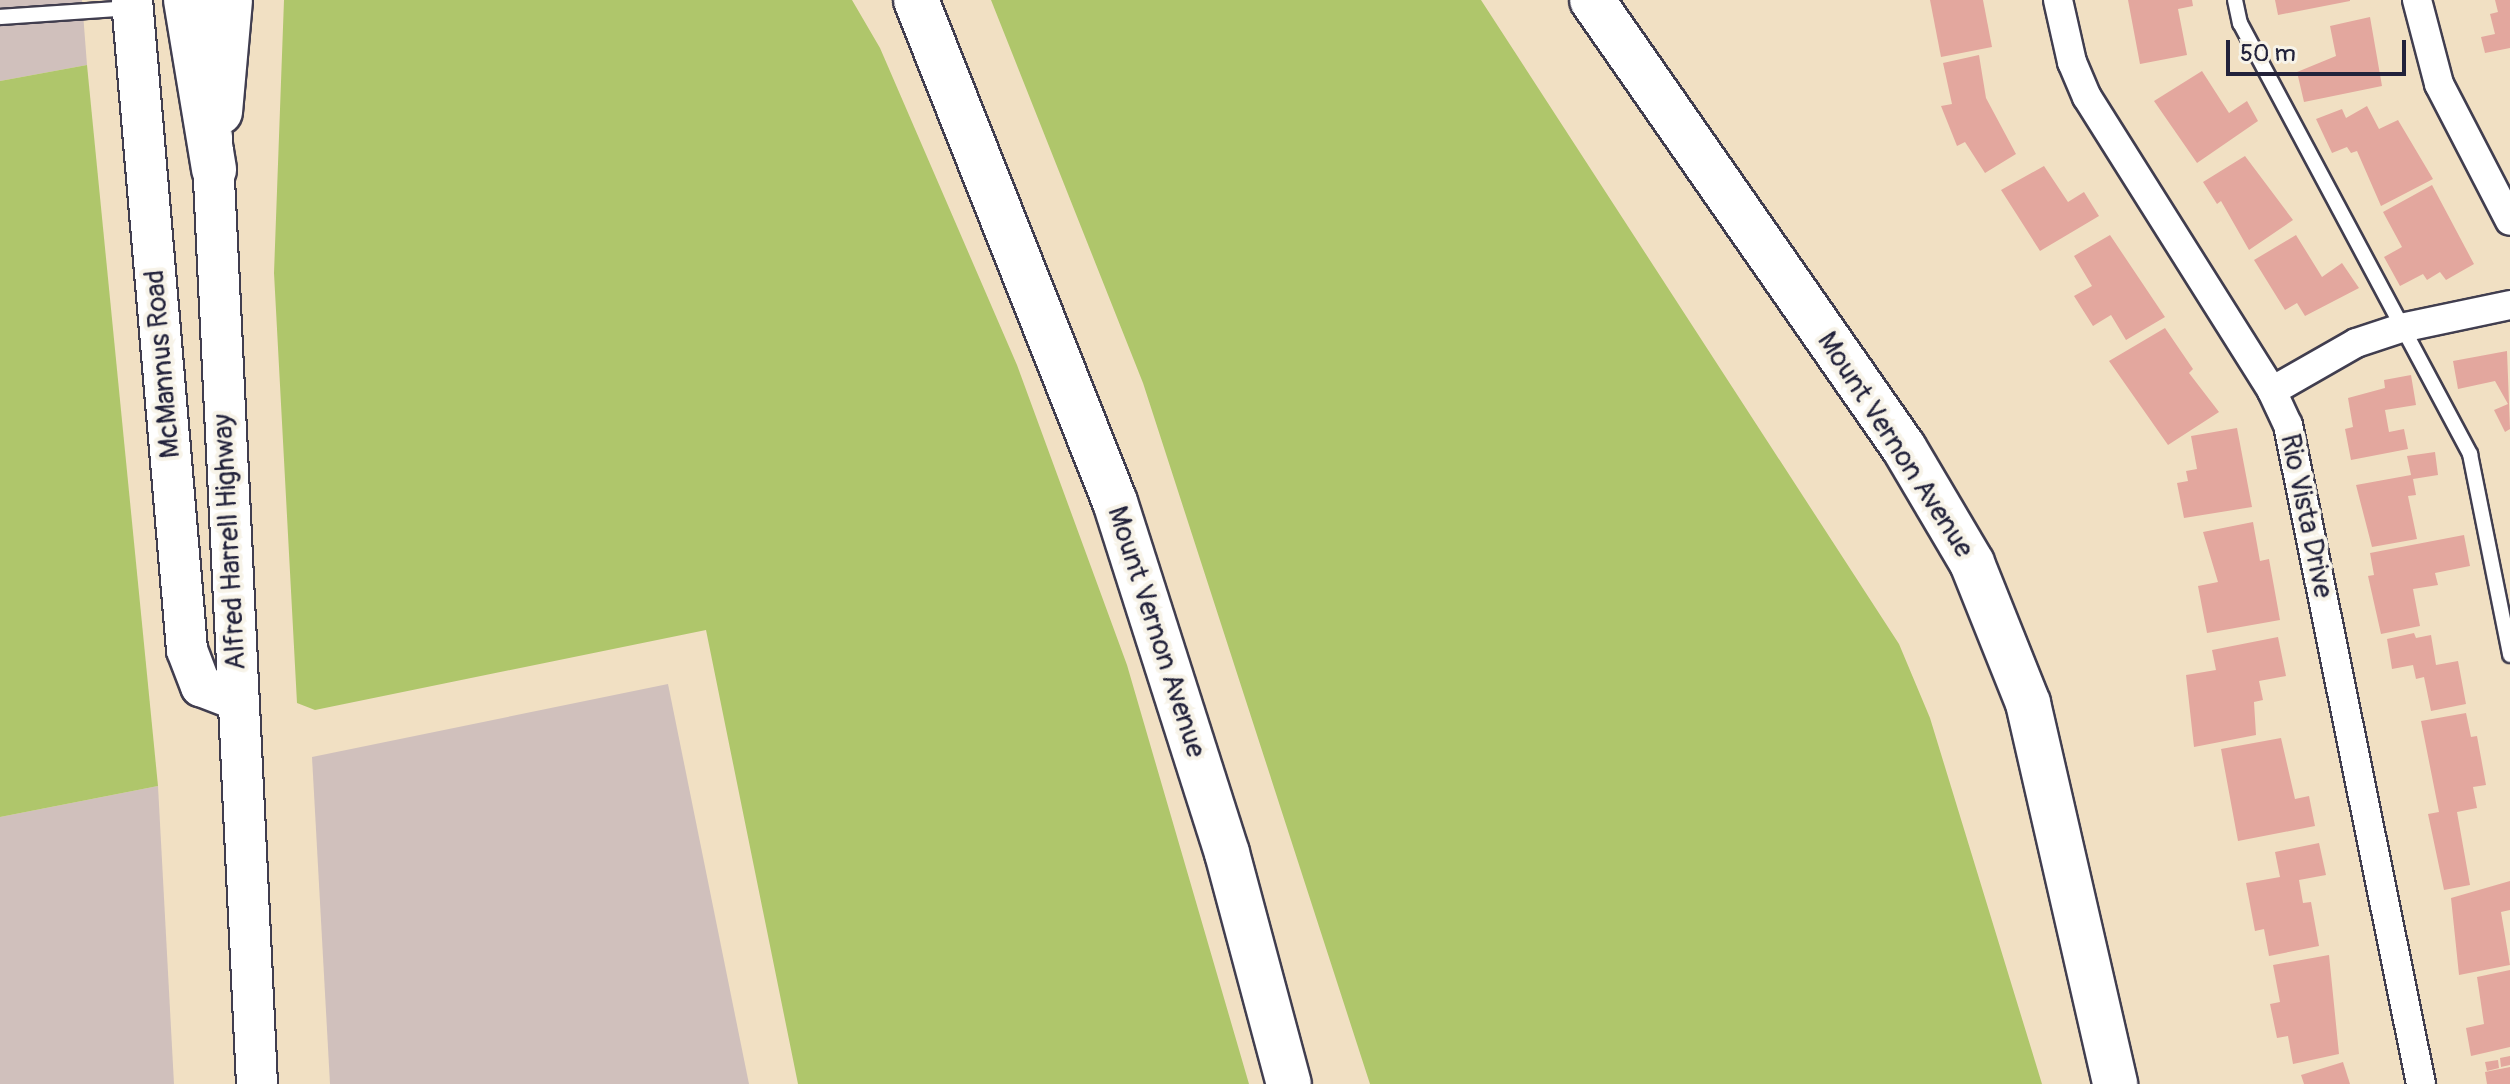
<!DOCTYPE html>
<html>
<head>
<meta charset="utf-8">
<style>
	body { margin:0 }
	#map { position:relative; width:2510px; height:1084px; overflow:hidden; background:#f1e0c3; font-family:Pangolin,sans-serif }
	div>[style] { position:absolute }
	.industrial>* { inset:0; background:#d0c0bc }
	.green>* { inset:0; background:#afc66b }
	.building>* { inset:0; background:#e3a79e }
	.roads { filter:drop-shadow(2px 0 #413e4f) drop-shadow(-2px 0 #413e4f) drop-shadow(0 2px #413e4f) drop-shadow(0 -2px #413e4f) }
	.lane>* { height:14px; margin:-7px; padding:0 7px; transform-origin:7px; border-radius:7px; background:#fff }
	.street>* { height:28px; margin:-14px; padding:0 14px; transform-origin:14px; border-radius:14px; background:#fff }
	.secondary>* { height:40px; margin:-20px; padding:0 20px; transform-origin:20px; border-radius:20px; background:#fff }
	.highway>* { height:44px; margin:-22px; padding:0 22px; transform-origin:22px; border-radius:22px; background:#fff }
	span { translate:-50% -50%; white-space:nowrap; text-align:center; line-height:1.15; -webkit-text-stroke:8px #f7f3e8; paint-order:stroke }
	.street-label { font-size:28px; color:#22223b }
	.scale { position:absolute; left:2226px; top:40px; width:180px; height:36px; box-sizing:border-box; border:4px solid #22223b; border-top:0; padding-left:10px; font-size:24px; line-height:28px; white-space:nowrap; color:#22223b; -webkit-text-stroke:6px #f7f3e8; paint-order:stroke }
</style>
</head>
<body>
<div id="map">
	<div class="industrial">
		<div style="clip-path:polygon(0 0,82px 0,87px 65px,0 81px)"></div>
		<div style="clip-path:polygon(668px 684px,749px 1084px,330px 1084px,312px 757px)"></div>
		<div style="clip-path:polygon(158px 786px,174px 1084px,0 1084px,0 817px)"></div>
	</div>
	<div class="green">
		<div style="clip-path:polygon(284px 0,852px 0,880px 48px,1017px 365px,1127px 665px,1249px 1084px,798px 1084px,706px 630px,315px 710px,297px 703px,274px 273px)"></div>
		<div style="clip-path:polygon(991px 0,1481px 0,1899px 644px,1930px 718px,2042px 1084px,1370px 1084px,1143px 383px)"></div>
		<div style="clip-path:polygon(87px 65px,158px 786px,0 817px,0 81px)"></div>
	</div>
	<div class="building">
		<div style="clip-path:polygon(1930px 0,1983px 0,1992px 47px,1941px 57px)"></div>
		<div style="clip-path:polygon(2128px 0,2192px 0,2193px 6px,2178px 9px,2187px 55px,2140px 64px)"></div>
		<div style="clip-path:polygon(2275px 0,2350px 0,2350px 1px,2278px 15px)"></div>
		<div style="clip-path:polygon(2495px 0,2510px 0,2510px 48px,2485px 53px,2481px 37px,2495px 34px,2490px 14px,2498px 12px)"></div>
		<div style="clip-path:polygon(2370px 17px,2382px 86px,2304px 102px,2297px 72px,2336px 56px,2330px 26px)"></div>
		<div style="clip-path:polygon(1979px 55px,1986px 98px,2016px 154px,1985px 173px,1965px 142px,1957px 146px,1941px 106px,1952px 104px,1943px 63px)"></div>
		<div style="clip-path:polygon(2202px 71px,2229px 113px,2247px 101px,2258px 121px,2197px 163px,2154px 101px)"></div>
		<div style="clip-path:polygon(2367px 106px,2379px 129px,2398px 120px,2433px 179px,2381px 206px,2357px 151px,2351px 153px,2347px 147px,2332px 153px,2316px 119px,2342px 109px,2346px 118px)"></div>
		<div style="clip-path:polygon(2245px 156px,2293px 220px,2249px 250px,2221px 201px,2217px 204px,2203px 182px)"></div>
		<div style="clip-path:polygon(2044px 166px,2068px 202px,2084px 192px,2099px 216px,2040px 251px,2001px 190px)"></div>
		<div style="clip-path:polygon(2432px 185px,2474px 264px,2446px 280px,2440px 272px,2427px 280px,2423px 274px,2400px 286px,2384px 257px,2402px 247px,2383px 212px)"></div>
		<div style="clip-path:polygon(2110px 235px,2165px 317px,2126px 340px,2111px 315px,2093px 326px,2074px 296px,2092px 286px,2074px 256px)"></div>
		<div style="clip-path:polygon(2296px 235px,2322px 277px,2342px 263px,2359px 288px,2305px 316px,2297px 303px,2285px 310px,2254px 260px)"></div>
		<div style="clip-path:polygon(2165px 328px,2193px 369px,2189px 373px,2219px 412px,2168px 445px,2109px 361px)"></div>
		<div style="clip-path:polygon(2507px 351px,2510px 429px,2505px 432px,2494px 410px,2508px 404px,2495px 381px,2458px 389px,2453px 361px)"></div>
		<div style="clip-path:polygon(2411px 375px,2416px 405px,2385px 410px,2389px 432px,2404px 429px,2408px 449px,2351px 460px,2345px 429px,2353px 427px,2348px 398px,2385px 388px,2384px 380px)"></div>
		<div style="clip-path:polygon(2237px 428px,2252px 507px,2184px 518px,2177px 483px,2188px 481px,2186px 471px,2197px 469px,2191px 436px)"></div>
		<div style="clip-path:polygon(2435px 452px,2438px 475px,2413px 479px,2416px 495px,2408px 496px,2417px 539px,2372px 547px,2356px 485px,2411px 475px,2407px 456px)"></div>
		<div style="clip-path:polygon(2253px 522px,2260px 561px,2269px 559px,2280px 620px,2207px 633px,2198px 586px,2218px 582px,2203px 532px)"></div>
		<div style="clip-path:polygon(2464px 535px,2470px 566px,2435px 573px,2438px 585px,2413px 589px,2420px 626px,2381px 634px,2368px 576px,2374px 575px,2370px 553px)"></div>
		<div style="clip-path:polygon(2414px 633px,2416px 638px,2431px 635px,2436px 665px,2458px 661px,2466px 704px,2431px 711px,2424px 677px,2416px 679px,2413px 665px,2392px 669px,2387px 639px)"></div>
		<div style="clip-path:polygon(2278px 637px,2286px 676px,2259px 681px,2263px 700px,2254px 702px,2256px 735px,2194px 747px,2186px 675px,2216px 670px,2212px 650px)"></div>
		<div style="clip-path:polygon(2466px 713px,2471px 737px,2477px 736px,2486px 785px,2473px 787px,2477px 808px,2457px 812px,2470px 885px,2444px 890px,2428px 814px,2439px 812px,2421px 721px)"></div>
		<div style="clip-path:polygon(2281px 738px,2295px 799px,2309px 796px,2315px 826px,2238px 841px,2221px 749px)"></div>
		<div style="clip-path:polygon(2319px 843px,2326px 875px,2299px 880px,2303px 903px,2311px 902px,2319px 946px,2269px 956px,2264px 929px,2255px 931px,2246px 883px,2280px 877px,2275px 852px)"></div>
		<div style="clip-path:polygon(2510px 881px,2510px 910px,2501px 912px,2510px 965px,2459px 975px,2451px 898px)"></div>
		<div style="clip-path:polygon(2329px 955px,2339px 1054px,2293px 1064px,2288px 1036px,2277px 1038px,2270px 1004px,2280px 1002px,2273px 965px)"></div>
		<div style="clip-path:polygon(2510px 970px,2510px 1047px,2471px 1056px,2466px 1028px,2484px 1024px,2477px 977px)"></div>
		<div style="clip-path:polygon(2510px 1056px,2510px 1065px,2501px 1067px,2500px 1058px)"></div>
		<div style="clip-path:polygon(2498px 1060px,2499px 1068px,2487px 1071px,2485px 1062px)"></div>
		<div style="clip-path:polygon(2343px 1062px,2350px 1084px,2304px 1084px,2301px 1075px)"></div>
		<div style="clip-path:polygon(2510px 1067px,2510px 1084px,2487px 1084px,2485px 1072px)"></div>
	</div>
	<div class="roads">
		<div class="lane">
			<div style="left:2235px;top:0;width:24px;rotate:78deg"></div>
			<div style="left:2240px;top:23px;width:489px;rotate:61.9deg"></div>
			<div style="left:2470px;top:454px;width:205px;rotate:78.7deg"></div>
			<div style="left:0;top:17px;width:132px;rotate:-3.9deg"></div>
		</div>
		<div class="street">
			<div style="left:2058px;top:0;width:64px;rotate:77.3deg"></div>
			<div style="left:2072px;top:62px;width:38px;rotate:67deg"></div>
			<div style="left:2087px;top:97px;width:347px;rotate:57.8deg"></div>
			<div style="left:2272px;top:391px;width:38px;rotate:65deg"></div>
			<div style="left:2288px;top:425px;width:672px;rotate:78.59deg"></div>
			<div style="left:2417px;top:0;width:87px;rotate:75.3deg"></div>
			<div style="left:2439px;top:84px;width:154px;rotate:62.6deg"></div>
			<div style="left:2272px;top:391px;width:97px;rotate:-29.7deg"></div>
			<div style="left:2356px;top:343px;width:47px;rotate:-18.4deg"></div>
			<div style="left:2401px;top:328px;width:111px;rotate:-11.9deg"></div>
		</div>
		<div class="secondary">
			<div style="left:132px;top:0;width:652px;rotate:85.16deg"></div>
			<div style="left:187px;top:650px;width:39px;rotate:69deg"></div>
			<div style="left:201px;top:686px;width:39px;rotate:21deg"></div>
			<div style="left:212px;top:137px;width:948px;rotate:87.28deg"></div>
		</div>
		<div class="highway">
			<div style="left:186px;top:0;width:172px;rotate:80.6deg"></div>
			<div style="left:916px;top:0;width:540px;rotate:68.38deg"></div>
			<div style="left:1115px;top:502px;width:368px;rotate:72.3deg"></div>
			<div style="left:1227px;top:853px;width:239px;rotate:75deg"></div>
			<div style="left:1592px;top:0;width:546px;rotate:55.15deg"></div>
			<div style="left:1904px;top:448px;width:134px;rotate:59.4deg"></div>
			<div style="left:1972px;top:563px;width:151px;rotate:68.2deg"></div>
			<div style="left:2028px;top:703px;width:391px;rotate:77.1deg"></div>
			<div style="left:220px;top:112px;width:112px;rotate:-84.9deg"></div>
		</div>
	</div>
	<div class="street-label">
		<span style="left:163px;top:364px;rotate:-95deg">McMannus Road</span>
		<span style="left:1895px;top:445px;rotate:57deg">Mount Vernon Avenue</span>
		<span style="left:2306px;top:516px;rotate:78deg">Rio Vista Drive</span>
		<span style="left:230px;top:542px;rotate:-93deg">Alfred Harrell Highway</span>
		<span style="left:1156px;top:632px;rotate:72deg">Mount Vernon Avenue</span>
	</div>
	<div class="scale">50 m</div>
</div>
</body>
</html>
